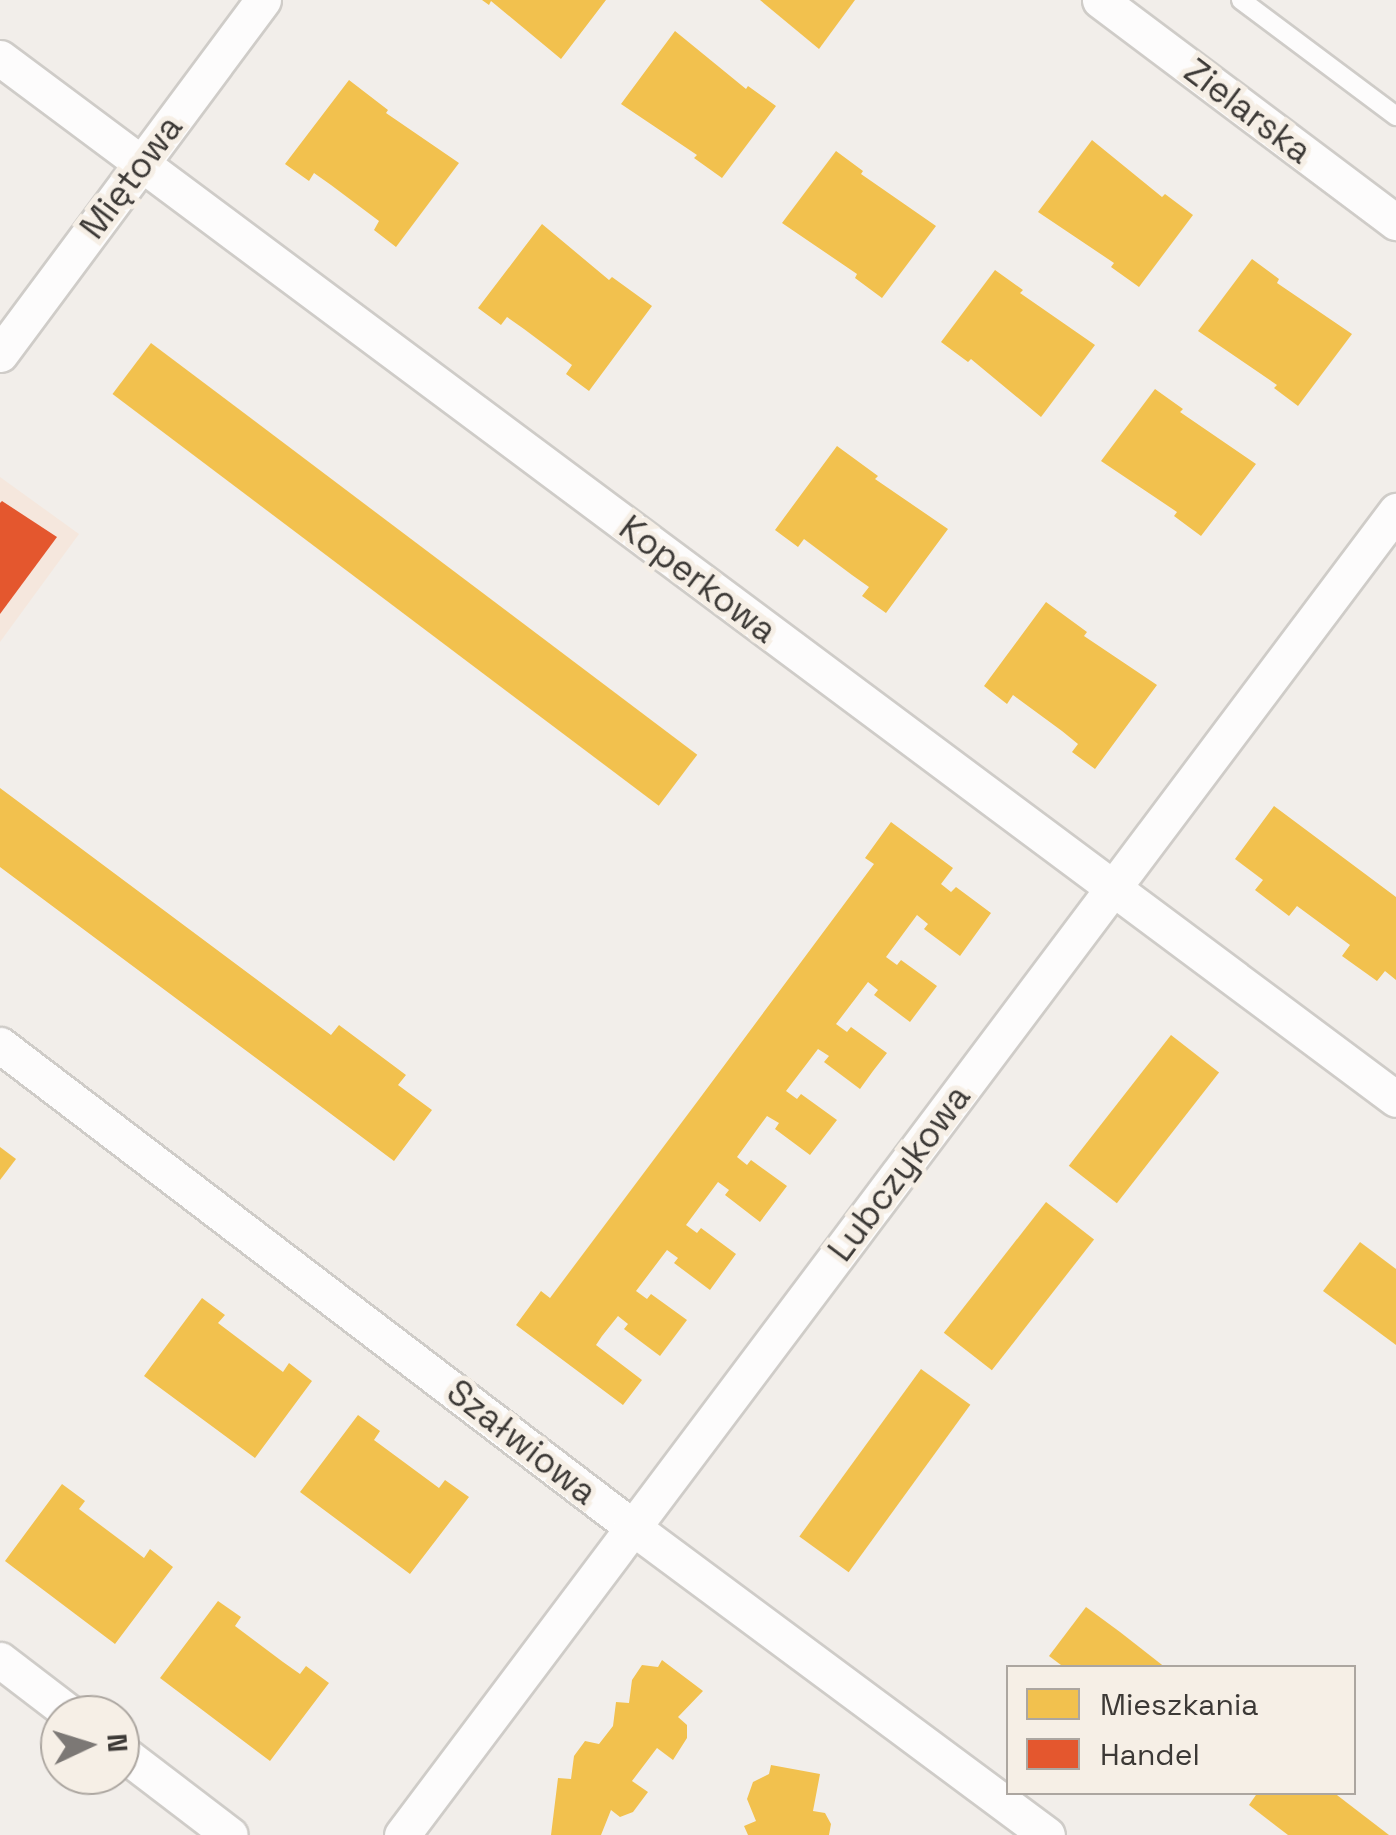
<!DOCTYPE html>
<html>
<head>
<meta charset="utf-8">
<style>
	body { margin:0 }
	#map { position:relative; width:1396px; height:1835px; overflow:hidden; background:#f2eeea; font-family:"Space Grotesk",sans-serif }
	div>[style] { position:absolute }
	.commercial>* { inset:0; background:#f5e7dd }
	.homes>* { inset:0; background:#f2c14e; transform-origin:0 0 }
	.shops>* { inset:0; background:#e4572e }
	.roads { filter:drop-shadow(2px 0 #cfccc8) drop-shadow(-2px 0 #cfccc8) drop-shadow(0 2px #cfccc8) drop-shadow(0 -2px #cfccc8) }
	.lane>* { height:18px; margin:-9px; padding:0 9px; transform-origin:9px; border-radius:9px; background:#fdfcfc }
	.street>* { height:35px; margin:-17.5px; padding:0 17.5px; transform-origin:17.5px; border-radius:17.5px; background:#fdfcfc }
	span { translate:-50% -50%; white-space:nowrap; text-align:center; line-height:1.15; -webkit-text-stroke:10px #f6efe6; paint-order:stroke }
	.street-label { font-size:35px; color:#3c3936 }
	.legend { position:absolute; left:1006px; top:1665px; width:350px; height:130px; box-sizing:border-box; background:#f6efe6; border:2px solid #aca6a0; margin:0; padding:12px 18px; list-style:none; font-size:30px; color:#3c3936 }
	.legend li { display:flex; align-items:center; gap:20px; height:50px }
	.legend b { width:50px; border:2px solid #aca6a0 }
	.north { position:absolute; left:40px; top:1695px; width:100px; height:100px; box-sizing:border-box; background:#f6efe6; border:2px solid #aca6a0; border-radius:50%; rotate:86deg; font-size:28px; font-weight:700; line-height:40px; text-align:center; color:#3c3936 }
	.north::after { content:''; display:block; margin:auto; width:35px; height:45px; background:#7c7875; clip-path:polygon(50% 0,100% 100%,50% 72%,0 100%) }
</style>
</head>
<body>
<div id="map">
	<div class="commercial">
		<div style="clip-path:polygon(0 477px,79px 534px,0 642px)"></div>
	</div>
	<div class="homes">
		<div style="clip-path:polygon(482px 0,606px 0,561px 59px,491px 1px,489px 5px)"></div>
		<div style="clip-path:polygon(760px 0,855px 0,819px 49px)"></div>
		<div style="clip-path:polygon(675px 31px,746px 89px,748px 86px,776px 106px,722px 178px,694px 158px,697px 155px,621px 104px)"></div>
		<div style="clip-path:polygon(349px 80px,388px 110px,386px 113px,459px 163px,396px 247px,374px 230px,379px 221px,331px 185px,314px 173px,309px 181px,285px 164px)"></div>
		<div style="clip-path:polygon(1092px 140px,1162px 197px,1165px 194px,1193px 215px,1139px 287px,1111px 267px,1114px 263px,1038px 212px)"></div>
		<div style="clip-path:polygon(836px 151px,863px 171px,861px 174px,936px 226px,882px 298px,855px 278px,857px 274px,782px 223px)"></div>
		<div style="clip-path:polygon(542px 224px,609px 280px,612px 277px,652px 306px,589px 391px,566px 374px,572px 365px,524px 329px,507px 317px,501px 325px,478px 308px)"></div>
		<div style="clip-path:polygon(1252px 259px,1279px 279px,1277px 283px,1352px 334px,1298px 406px,1274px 388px,1277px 385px,1198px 331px)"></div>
		<div style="clip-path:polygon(995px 270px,1023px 290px,1020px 293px,1095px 345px,1041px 417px,971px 359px,968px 362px,941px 342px)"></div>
		<div style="left:151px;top:343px;width:684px;height:64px;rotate:37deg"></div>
		<div style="clip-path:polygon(1155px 389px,1183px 409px,1180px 412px,1256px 464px,1201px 536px,1174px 516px,1177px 512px,1101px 461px)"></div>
		<div style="clip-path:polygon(837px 446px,878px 476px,875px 479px,948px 529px,886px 613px,862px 596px,869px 587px,852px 575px,804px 539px,798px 547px,775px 530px)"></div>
		<div style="clip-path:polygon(1046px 602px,1087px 632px,1084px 636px,1157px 685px,1095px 769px,1072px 752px,1078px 744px,1062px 731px,1013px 695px,1007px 704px,984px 686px)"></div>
		<div style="clip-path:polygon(0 788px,331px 1035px,339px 1025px,406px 1075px,398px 1085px,432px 1110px,394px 1161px,0 867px)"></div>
		<div style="clip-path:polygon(1274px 806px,1396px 897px,1396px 980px,1385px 971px,1377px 981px,1342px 956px,1350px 945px,1297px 906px,1289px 916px,1255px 890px,1263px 880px,1235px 859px)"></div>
		<div style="clip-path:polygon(891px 822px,953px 868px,941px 884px,951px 892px,956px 887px,991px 913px,960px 956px,924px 929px,928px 924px,917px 915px,886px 957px,897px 965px,901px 960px,937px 986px,910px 1022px,874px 995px,878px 990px,868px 982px,836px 1024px,847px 1032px,851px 1027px,887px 1053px,873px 1071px,860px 1089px,824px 1062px,829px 1056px,818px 1049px,786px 1091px,797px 1099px,801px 1094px,837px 1120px,810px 1155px,775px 1129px,779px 1123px,767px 1116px,737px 1157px,747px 1165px,751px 1160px,787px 1186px,760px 1222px,725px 1195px,729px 1190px,718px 1182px,686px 1225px,697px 1233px,701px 1228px,736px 1254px,710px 1290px,674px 1263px,678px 1258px,667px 1250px,636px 1291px,647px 1299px,651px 1294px,687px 1320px,660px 1356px,624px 1329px,628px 1324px,618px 1316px,602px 1336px,596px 1345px,642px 1380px,623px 1405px,516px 1325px,541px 1291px,550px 1298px,700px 1098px,874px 864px,865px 858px)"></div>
		<div style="left:1171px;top:1035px;width:61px;height:166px;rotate:38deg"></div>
		<div style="clip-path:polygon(0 1147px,16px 1159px,0 1180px)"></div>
		<div style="left:1046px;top:1202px;width:61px;height:166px;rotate:38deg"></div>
		<div style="clip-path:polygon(1360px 1242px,1396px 1269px,1396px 1345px,1323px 1291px)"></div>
		<div style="clip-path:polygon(202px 1298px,225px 1315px,218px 1323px,283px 1372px,289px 1363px,312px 1381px,255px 1458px,144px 1376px)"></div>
		<div style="left:921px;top:1369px;width:61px;height:207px;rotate:36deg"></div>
		<div style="clip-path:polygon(358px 1415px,380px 1431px,374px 1440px,439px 1488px,445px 1480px,469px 1497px,410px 1574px,300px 1492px)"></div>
		<div style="clip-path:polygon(62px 1484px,85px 1501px,79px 1509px,127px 1545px,144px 1558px,150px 1549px,173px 1567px,115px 1644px,5px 1561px)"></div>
		<div style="clip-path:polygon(218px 1601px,241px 1617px,235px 1626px,283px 1662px,300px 1674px,306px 1666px,329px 1683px,270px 1761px,160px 1678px)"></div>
		<div style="clip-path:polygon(1086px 1607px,1120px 1632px,1166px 1668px,1065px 1668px,1049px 1656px)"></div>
		<div style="clip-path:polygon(662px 1660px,703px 1691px,678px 1717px,687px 1725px,687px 1738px,673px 1760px,657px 1748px,632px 1781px,648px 1792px,633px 1812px,620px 1817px,611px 1810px,601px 1835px,551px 1835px,558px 1778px,571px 1779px,574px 1756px,585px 1741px,599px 1744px,613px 1726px,616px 1702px,629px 1703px,632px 1680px,642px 1665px,658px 1667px)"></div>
		<div style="clip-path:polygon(771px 1765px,820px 1774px,813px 1811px,825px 1813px,831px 1824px,829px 1835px,748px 1835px,744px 1826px,756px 1821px,747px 1799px,753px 1782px,769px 1774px)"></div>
		<div style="clip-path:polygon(1258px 1792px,1333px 1792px,1389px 1835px,1288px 1835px,1249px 1805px)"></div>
	</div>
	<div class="shops">
		<div style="clip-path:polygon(2px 501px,57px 537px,0 614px,0 503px)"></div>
	</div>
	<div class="roads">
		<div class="lane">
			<div style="left:1241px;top:0;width:194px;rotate:36.8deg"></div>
		</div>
		<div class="street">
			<div style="left:1100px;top:0;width:370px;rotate:36.9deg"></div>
			<div style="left:0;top:58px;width:1741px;rotate:36.71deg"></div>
			<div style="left:0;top:354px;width:441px;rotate:-53.4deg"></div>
			<div style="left:0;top:1045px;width:793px;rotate:37.32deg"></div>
			<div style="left:631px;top:1526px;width:518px;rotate:36.6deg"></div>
			<div style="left:0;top:1660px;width:91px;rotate:37.4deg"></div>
			<div style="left:120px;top:1751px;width:138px;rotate:37.4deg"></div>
			<div style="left:402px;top:1835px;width:1656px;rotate:-53.1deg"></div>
		</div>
	</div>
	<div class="street-label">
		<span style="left:1248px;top:111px;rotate:37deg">Zielarska</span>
		<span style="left:131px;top:177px;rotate:-53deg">Miętowa</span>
		<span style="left:698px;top:579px;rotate:37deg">Koperkowa</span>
		<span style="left:899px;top:1173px;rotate:-53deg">Lubczykowa</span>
		<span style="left:522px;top:1442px;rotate:38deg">Szałwiowa</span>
	</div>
	<ul class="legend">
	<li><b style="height:28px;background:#f2c14e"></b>Mieszkania</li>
	<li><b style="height:28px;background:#e4572e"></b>Handel</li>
	</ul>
	<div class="north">N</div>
</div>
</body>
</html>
